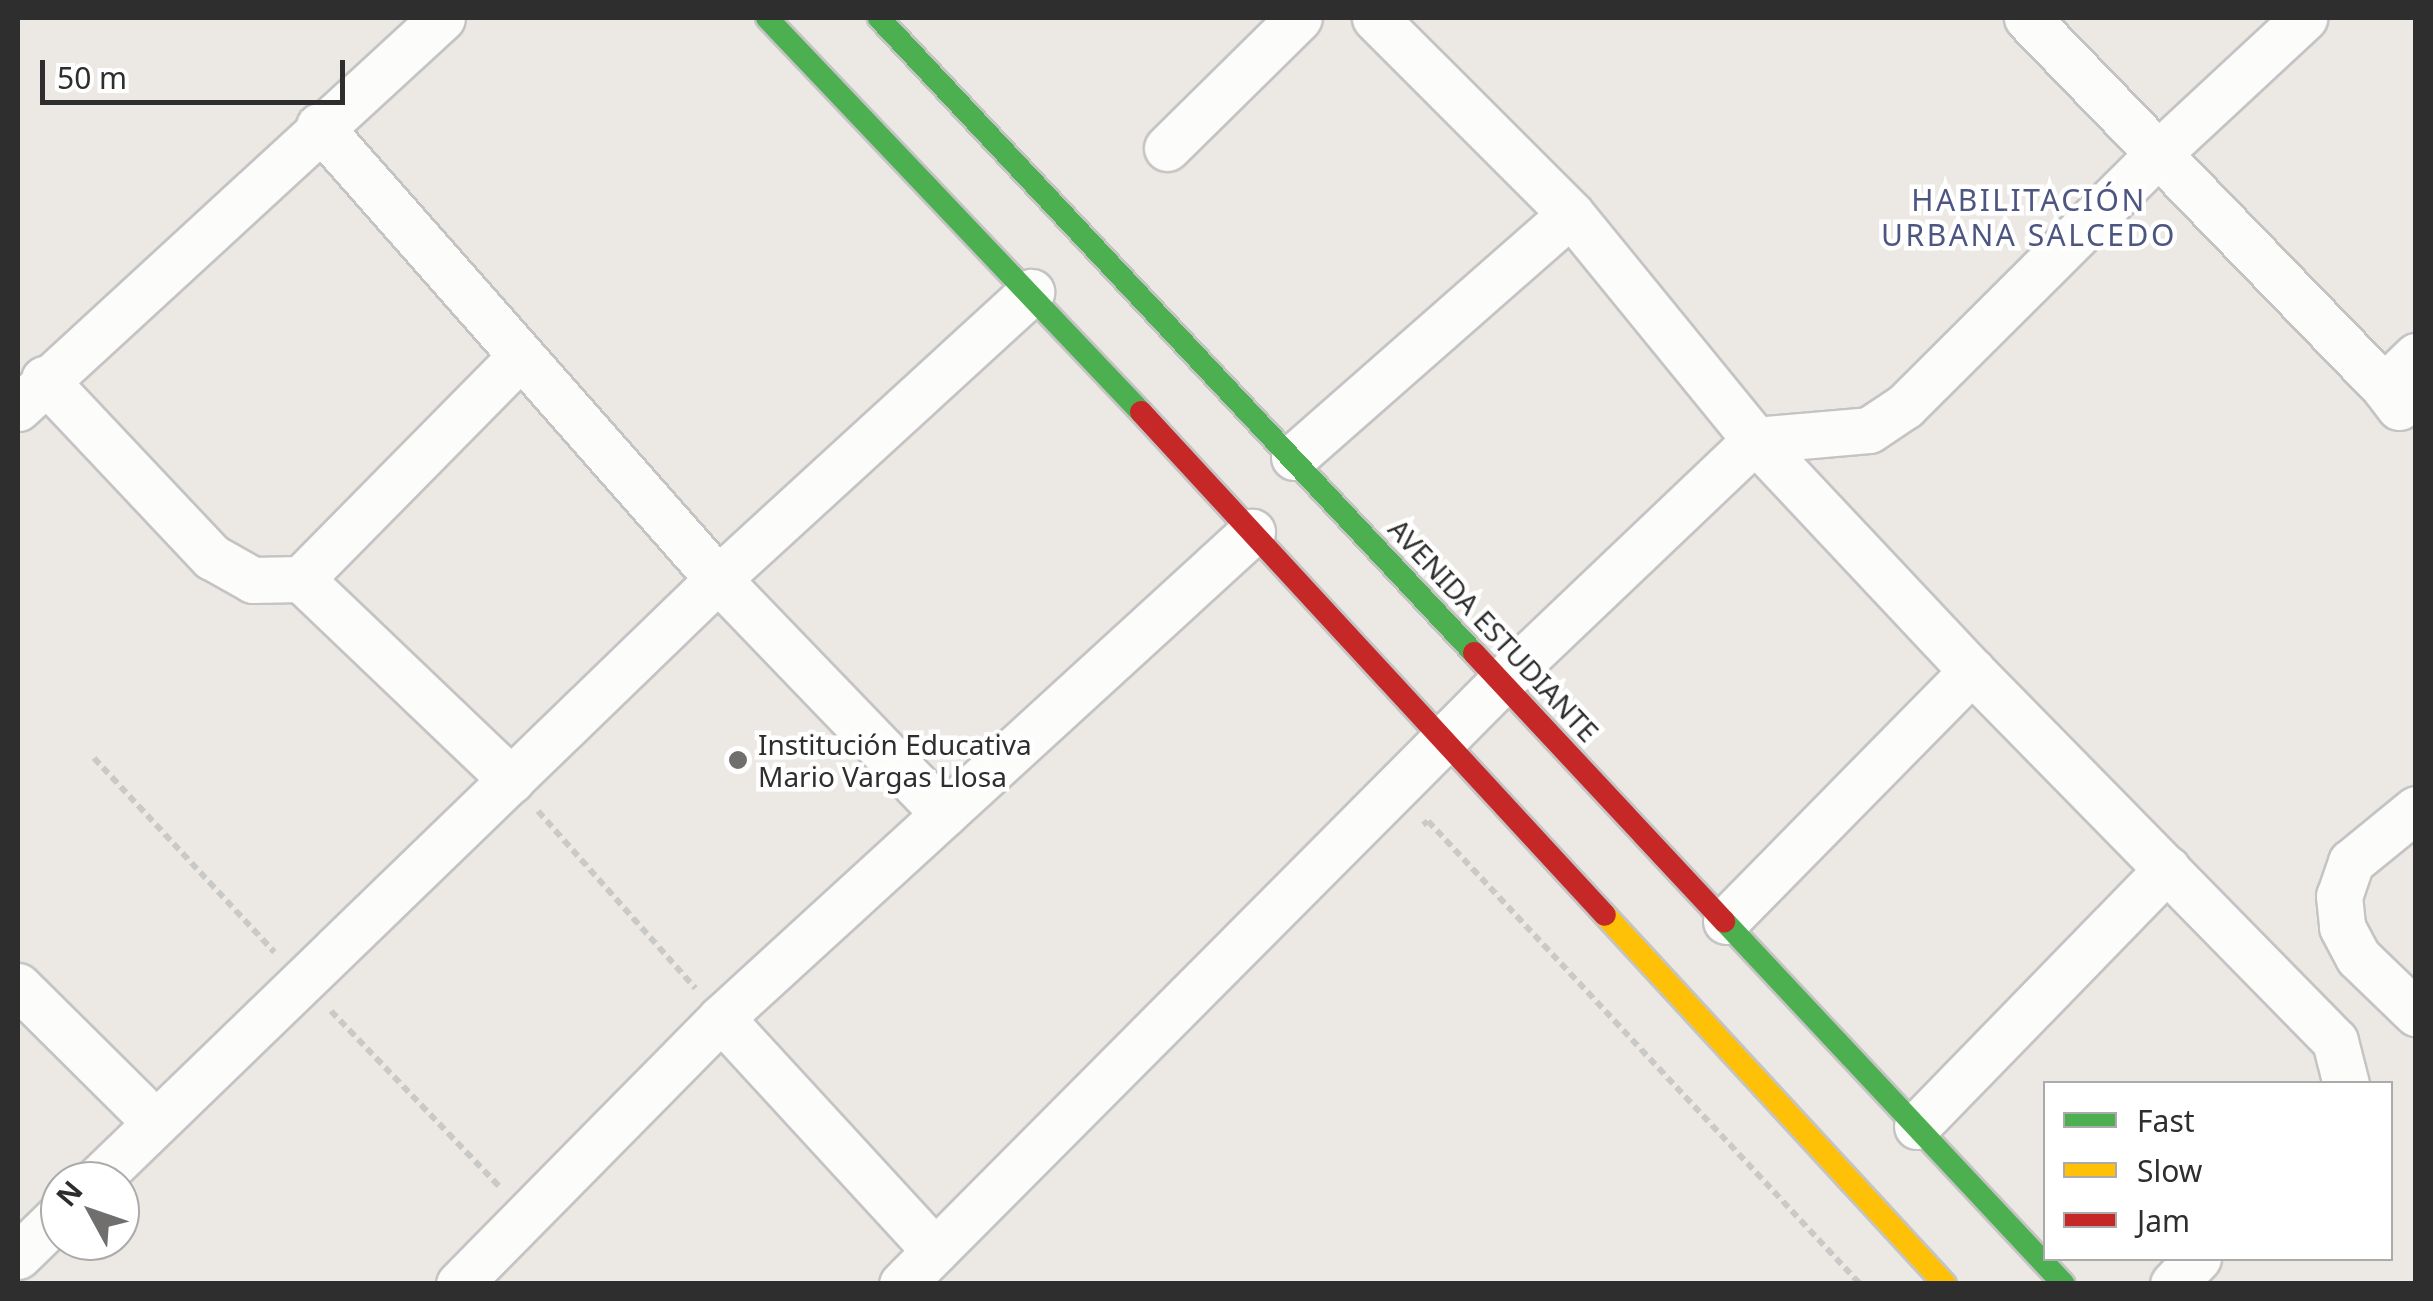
<!DOCTYPE html>
<html>
<head>
<meta charset="utf-8">
<style>
	body { margin:0 }
	#map { position:relative; width:2433px; height:1301px; overflow:hidden; background:#ece8e4; font-family:"Noto Sans",sans-serif }
	div>[style] { position:absolute }
	.path>* { height:6px; margin-top:-3px; transform-origin:0; background:repeating-linear-gradient(90deg,#c9c9c8 0 8px,transparent 0 13px) }
	.roads { filter:drop-shadow(2px 0 #c5c4c5) drop-shadow(-2px 0 #c5c4c5) drop-shadow(0 2px #c5c4c5) drop-shadow(0 -2px #c5c4c5) }
	.street>* { height:45px; margin:-22.5px; padding:0 22.5px; transform-origin:22.5px; border-radius:22.5px; background:#fcfcfb }
	.fast>* { height:22px; margin:-11px; padding:0 11px; transform-origin:11px; border-radius:11px; background:#4caf50 }
	.slow>* { height:22px; margin:-11px; padding:0 11px; transform-origin:11px; border-radius:11px; background:#ffc107 }
	.jam>* { height:22px; margin:-11px; padding:0 11px; transform-origin:11px; border-radius:11px; background:#c62828 }
	.dots>* { width:28px; height:28px; translate:-50% -50%; box-sizing:border-box; border:5px solid #fff; border-radius:50% }
	span { translate:-50% -50%; white-space:nowrap; text-align:center; line-height:1.15; -webkit-text-stroke:9px #fff; paint-order:stroke }
	.street-label { font-size:28px; color:#2e2e2e }
	.poi-label { font-size:28px; color:#2e2e2e }
	.left { translate:0 -50%; text-align:left }
	.neighbourhood-label { font-size:30px; color:#4d5680; letter-spacing:2.5px }
	.frame { position:absolute; inset:0; border:20px solid #2e2e2e; pointer-events:none }
	.legend { position:absolute; left:2043px; top:1081px; width:350px; height:180px; box-sizing:border-box; background:#fff; border:2px solid #ababab; margin:0; padding:12px 18px; list-style:none; font-size:30px; color:#2e2e2e }
	.legend li { display:flex; align-items:center; gap:20px; height:50px }
	.legend b { width:50px; border:2px solid #ababab }
	.north { position:absolute; left:40px; top:1161px; width:100px; height:100px; box-sizing:border-box; background:#fff; border:2px solid #ababab; border-radius:50%; rotate:310deg; font-size:28px; font-weight:700; line-height:40px; text-align:center; color:#2e2e2e }
	.north::after { content:''; display:block; margin:auto; width:35px; height:45px; background:#706f6e; clip-path:polygon(50% 0,100% 100%,50% 72%,0 100%) }
	.scale { position:absolute; left:40px; top:60px; width:305px; height:45px; box-sizing:border-box; border:5px solid #2e2e2e; border-top:0; padding-left:12px; font-size:30px; line-height:35px; white-space:nowrap; color:#2e2e2e; -webkit-text-stroke:8px #fff; paint-order:stroke }
</style>
</head>
<body>
<div id="map">
	<div class="path">
		<div style="left:94px;top:758px;width:265px;rotate:47.1deg"></div>
		<div style="left:538px;top:811px;width:237px;rotate:48.4deg"></div>
		<div style="left:1423px;top:825px;width:6px;rotate:-39deg"></div>
		<div style="left:1428px;top:821px;width:633px;rotate:46.98deg"></div>
		<div style="left:331px;top:1011px;width:243px;rotate:46.2deg"></div>
	</div>
	<div class="roads">
		<div class="street">
			<div style="left:1375px;top:18px;width:277px;rotate:45deg"></div>
			<div style="left:1571px;top:214px;width:291px;rotate:50.8deg"></div>
			<div style="left:1755px;top:440px;width:317px;rotate:46.8deg"></div>
			<div style="left:1972px;top:671px;width:518px;rotate:45.55deg"></div>
			<div style="left:2335px;top:1041px;width:44px;rotate:75.7deg"></div>
			<div style="left:2027px;top:18px;width:513px;rotate:45.95deg"></div>
			<div style="left:2384px;top:387px;width:35px;rotate:25deg"></div>
			<div style="left:319px;top:126px;width:604px;rotate:48.63deg"></div>
			<div style="left:718px;top:579px;width:326px;rotate:46.1deg"></div>
			<div style="left:1167px;top:148px;width:185px;rotate:-44.6deg"></div>
			<div style="left:44px;top:379px;width:245px;rotate:46.7deg"></div>
			<div style="left:212px;top:557px;width:47px;rotate:29.3deg"></div>
			<div style="left:253px;top:580px;width:48px;rotate:-1.2deg"></div>
			<div style="left:301px;top:579px;width:310px;rotate:-45.4deg"></div>
			<div style="left:2399px;top:407px;width:25px;rotate:-127deg"></div>
			<div style="left:2384px;top:387px;width:45px;rotate:-44.1deg"></div>
			<div style="left:18px;top:408px;width:576px;rotate:-42.61deg"></div>
			<div style="left:1294px;top:457px;width:368px;rotate:-41.3deg"></div>
			<div style="left:301px;top:579px;width:291px;rotate:43.7deg"></div>
			<div style="left:2416px;top:809px;width:84px;rotate:140.8deg"></div>
			<div style="left:2351px;top:862px;width:36px;rotate:109deg"></div>
			<div style="left:2339px;top:896px;width:31px;rotate:84deg"></div>
			<div style="left:2342px;top:927px;width:34px;rotate:62deg"></div>
			<div style="left:2358px;top:957px;width:81px;rotate:44deg"></div>
			<div style="left:1726px;top:921px;width:351px;rotate:-45.5deg"></div>
			<div style="left:18px;top:986px;width:194px;rotate:44.8deg"></div>
			<div style="left:721px;top:1018px;width:316px;rotate:47.4deg"></div>
			<div style="left:1917px;top:1126px;width:359px;rotate:-45.8deg"></div>
			<div style="left:96px;top:1181px;width:866px;rotate:-44.06deg"></div>
			<div style="left:718px;top:579px;width:425px;rotate:-42.5deg"></div>
			<div style="left:18px;top:1256px;width:59px;rotate:-44.3deg"></div>
			<div style="left:459px;top:1284px;width:373px;rotate:-45.4deg"></div>
			<div style="left:721px;top:1018px;width:720px;rotate:-42.47deg"></div>
			<div style="left:902px;top:1284px;width:849px;rotate:-45.14deg"></div>
			<div style="left:1501px;top:682px;width:351px;rotate:-43.6deg"></div>
			<div style="left:1755px;top:440px;width:114px;rotate:-5deg"></div>
			<div style="left:1869px;top:430px;width:43px;rotate:-33.7deg"></div>
			<div style="left:1905px;top:406px;width:360px;rotate:-44.9deg"></div>
			<div style="left:2160px;top:152px;width:197px;rotate:-42.9deg"></div>
			<div style="left:2173px;top:1284px;width:36px;rotate:-46deg"></div>
		</div>
		<div class="fast">
			<div style="left:767px;top:18px;width:543px;rotate:46.49deg"></div>
			<div style="left:879px;top:18px;width:870px;rotate:46.86deg"></div>
			<div style="left:1724px;top:921px;width:497px;rotate:46.9deg"></div>
		</div>
		<div class="slow">
			<div style="left:1605px;top:915px;width:502px;rotate:47.34deg"></div>
		</div>
		<div class="jam">
			<div style="left:1141px;top:412px;width:684px;rotate:47.31deg"></div>
			<div style="left:1474px;top:653px;width:367px;rotate:47deg"></div>
		</div>
	</div>
	<div class="dots">
		<div style="left:738px;top:760px;background:#706f6e"></div>
	</div>
	<div class="street-label">
		<span style="left:1494px;top:630px;rotate:47deg">AVENIDA ESTUDIANTE</span>
	</div>
	<div class="poi-label">
		<span class="left" style="left:758px;top:760px">Institución Educativa<br>Mario Vargas Llosa</span>
	</div>
	<div class="neighbourhood-label">
		<span style="left:2029px;top:217px">HABILITACIÓN<br>URBANA SALCEDO</span>
	</div>
	<div class="frame"></div>
	<ul class="legend">
	<li><b style="height:12px;background:#4caf50"></b>Fast</li>
	<li><b style="height:12px;background:#ffc107"></b>Slow</li>
	<li><b style="height:12px;background:#c62828"></b>Jam</li>
	</ul>
	<div class="north">N</div>
	<div class="scale">50 m</div>
</div>
</body>
</html>
